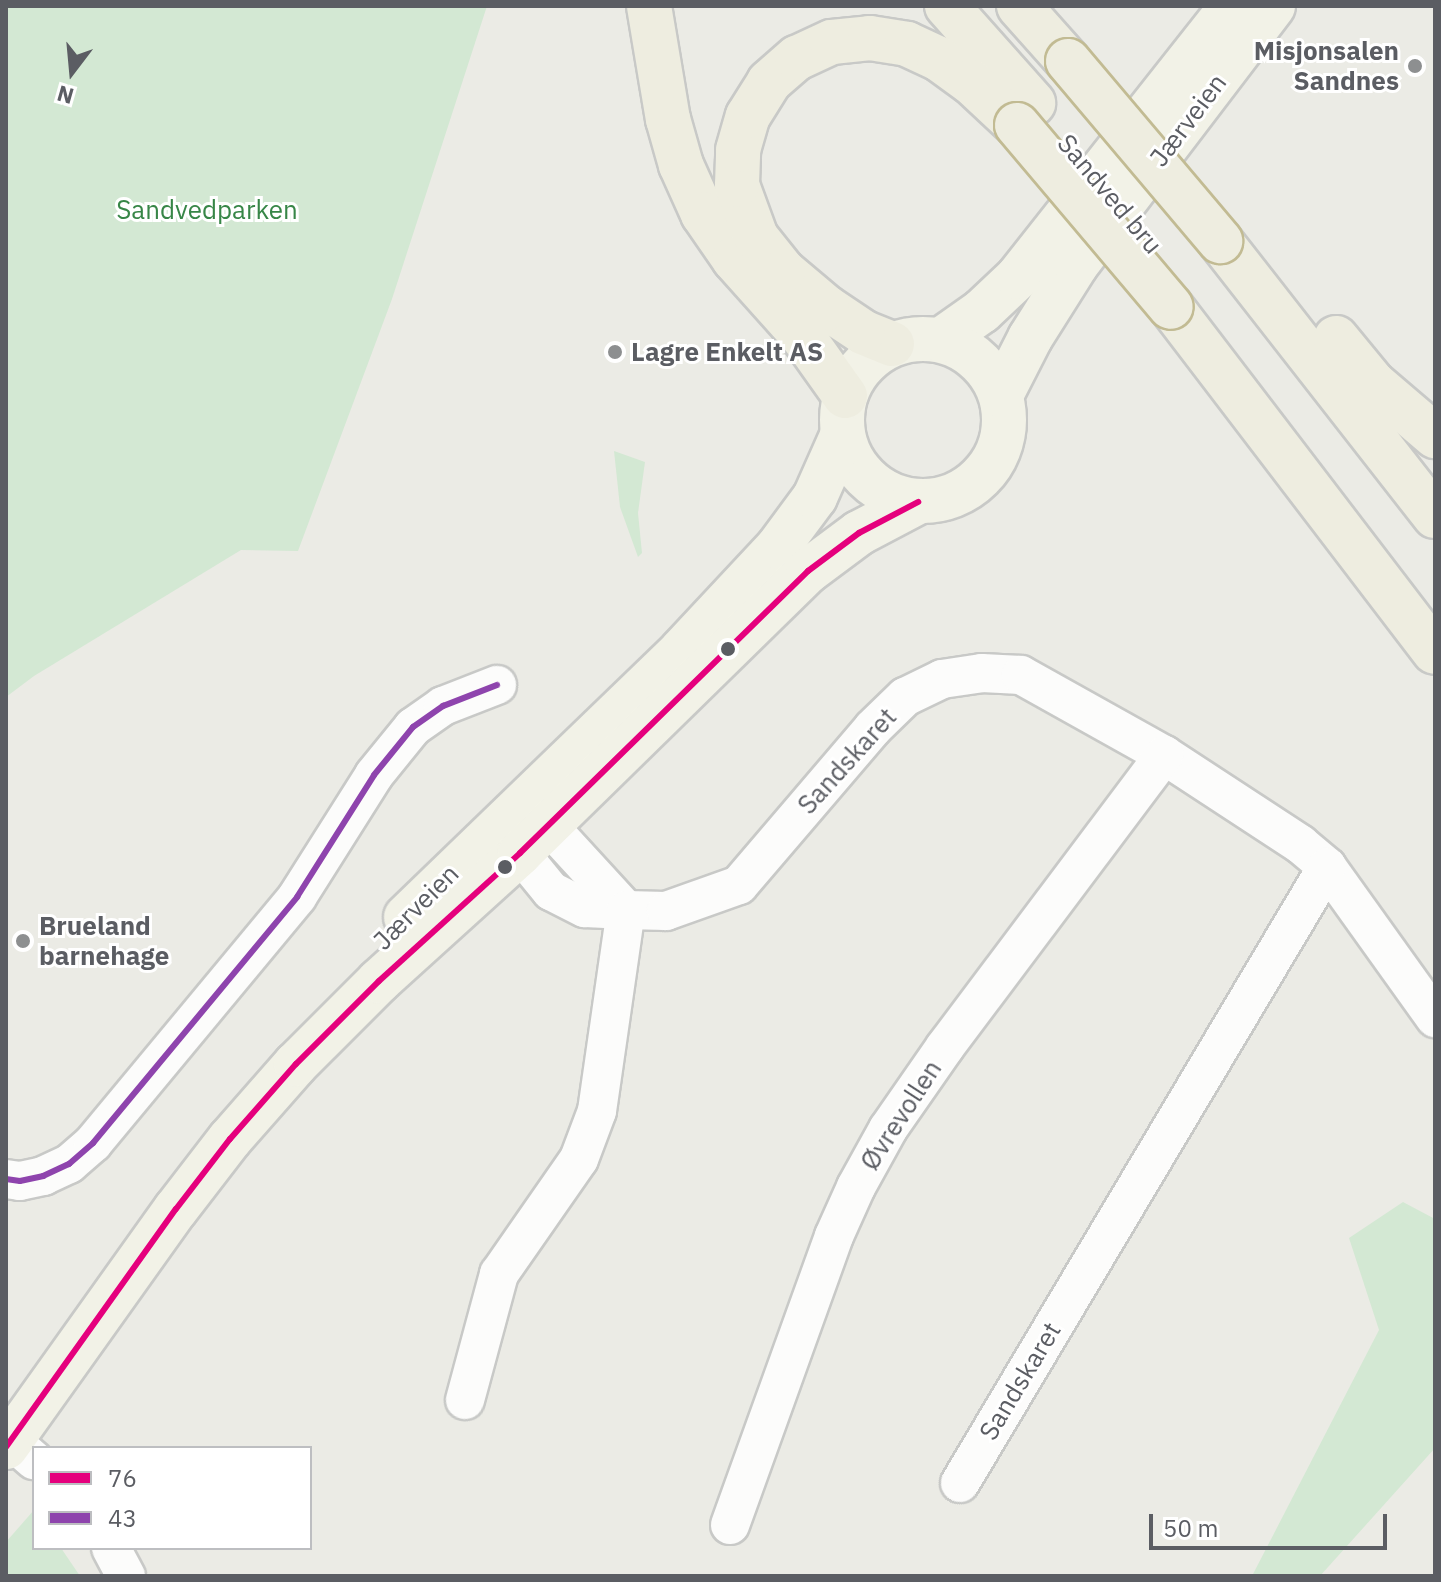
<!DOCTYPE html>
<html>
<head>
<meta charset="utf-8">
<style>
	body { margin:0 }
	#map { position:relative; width:1441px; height:1582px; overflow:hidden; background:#ebebe5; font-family:"IBM Plex Sans",sans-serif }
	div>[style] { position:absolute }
	.green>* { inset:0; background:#d3e8d3 }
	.roads { filter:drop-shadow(2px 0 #c8c9c7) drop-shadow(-2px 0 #c8c9c7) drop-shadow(0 2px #c8c9c7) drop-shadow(0 -2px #c8c9c7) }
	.minor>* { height:38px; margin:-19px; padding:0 19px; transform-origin:19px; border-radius:19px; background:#fcfcfb }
	.major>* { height:44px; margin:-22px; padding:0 22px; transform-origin:22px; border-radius:22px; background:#f2f2e7 }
	.major>.ring { margin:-22px; padding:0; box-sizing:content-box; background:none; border:44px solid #f2f2e7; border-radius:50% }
	.highway>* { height:44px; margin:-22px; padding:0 22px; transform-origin:22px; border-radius:22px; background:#eeede0 }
	.bridges { filter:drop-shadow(2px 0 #c2bb93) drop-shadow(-2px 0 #c2bb93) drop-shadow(0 2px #c2bb93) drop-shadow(0 -2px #c2bb93) }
	.highway-bridge>* { height:44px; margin:-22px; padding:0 22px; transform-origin:22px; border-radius:22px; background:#eeede0 }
	.bus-1>* { height:6px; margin:-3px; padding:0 3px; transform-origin:3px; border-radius:3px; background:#e5007d }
	.bus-2>* { height:6px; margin:-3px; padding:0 3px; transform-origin:3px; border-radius:3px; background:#8e44ad }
	.dots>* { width:22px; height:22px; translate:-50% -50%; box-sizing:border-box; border:4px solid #fff; border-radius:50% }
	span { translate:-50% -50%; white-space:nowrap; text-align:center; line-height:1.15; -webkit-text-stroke:6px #fff; paint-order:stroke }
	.poi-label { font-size:26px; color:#5b5d63; font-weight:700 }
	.right { translate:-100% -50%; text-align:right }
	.left { translate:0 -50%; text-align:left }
	.street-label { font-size:26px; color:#5b5d63 }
	.park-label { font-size:26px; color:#378647 }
	.frame { position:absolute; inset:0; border:8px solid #5b5d63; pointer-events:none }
	.legend { position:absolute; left:32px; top:1446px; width:280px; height:104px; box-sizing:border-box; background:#fff; border:2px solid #bdbec1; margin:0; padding:10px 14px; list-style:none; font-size:24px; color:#5b5d63 }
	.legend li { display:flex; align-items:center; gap:16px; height:40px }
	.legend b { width:40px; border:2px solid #bdbec1 }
	.north { position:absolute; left:32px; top:32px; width:80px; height:80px; -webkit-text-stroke:6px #fff; paint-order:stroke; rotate:196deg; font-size:22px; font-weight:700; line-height:32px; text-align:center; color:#5b5d63 }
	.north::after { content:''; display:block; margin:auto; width:28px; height:36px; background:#5b5d63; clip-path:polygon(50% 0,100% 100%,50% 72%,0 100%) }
	.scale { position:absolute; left:1149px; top:1514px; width:238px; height:36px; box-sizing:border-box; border:4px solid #5b5d63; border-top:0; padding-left:10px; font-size:24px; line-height:28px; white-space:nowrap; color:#5b5d63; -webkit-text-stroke:6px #fff; paint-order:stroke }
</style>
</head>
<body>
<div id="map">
	<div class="green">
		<div style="clip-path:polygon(6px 6px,487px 6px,392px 299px,298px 551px,241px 550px,34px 676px,6px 697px)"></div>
		<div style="clip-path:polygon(614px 451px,645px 462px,638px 513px,642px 553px,638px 557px,620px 507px)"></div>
		<div style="clip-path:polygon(1403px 1202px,1435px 1219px,1435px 1448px,1320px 1576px,1252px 1576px,1379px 1330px,1349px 1238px)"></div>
		<div style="clip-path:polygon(34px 1510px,34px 1548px,61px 1548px,80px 1576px,6px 1576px,6px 1542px)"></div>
	</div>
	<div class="roads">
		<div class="minor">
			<div style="left:521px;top:811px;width:30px;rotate:27deg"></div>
			<div style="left:548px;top:825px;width:115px;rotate:47.5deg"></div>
			<div style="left:517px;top:826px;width:27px;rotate:84deg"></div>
			<div style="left:520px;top:853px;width:49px;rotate:50.8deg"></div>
			<div style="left:551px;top:891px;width:38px;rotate:27deg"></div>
			<div style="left:585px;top:908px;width:41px;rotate:2.8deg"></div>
			<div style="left:6px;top:1179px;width:14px;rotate:8deg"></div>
			<div style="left:20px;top:1181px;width:24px;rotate:-12deg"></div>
			<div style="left:43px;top:1176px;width:29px;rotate:-25deg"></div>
			<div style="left:69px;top:1164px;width:32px;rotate:-41deg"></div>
			<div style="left:93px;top:1143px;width:320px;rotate:-50.3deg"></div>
			<div style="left:297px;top:897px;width:144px;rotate:-57.7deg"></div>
			<div style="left:374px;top:775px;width:62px;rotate:-50.9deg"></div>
			<div style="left:413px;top:727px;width:37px;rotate:-35deg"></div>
			<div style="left:443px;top:706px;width:58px;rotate:-21.3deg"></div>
			<div style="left:465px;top:1400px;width:131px;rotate:-74.9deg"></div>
			<div style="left:499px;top:1274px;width:140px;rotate:-55.2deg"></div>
			<div style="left:579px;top:1159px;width:51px;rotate:-69.4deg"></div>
			<div style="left:597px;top:1111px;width:203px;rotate:-81.8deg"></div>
			<div style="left:626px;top:910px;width:40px;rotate:1.4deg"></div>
			<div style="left:666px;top:911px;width:77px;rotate:-19.6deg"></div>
			<div style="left:739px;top:885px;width:206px;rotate:-49.5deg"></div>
			<div style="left:873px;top:728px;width:45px;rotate:-44.1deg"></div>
			<div style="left:905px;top:697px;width:41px;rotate:-25.9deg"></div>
			<div style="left:942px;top:679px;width:40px;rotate:-8.5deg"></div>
			<div style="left:982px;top:673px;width:39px;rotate:3deg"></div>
			<div style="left:1021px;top:675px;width:164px;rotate:29.2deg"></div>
			<div style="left:1164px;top:755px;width:163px;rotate:33.2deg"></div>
			<div style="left:1300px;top:844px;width:35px;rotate:40deg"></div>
			<div style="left:1327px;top:867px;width:186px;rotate:54.4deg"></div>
			<div style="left:6px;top:1436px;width:37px;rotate:41deg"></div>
			<div style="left:960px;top:1483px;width:717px;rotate:-59.21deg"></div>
			<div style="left:730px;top:1525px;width:307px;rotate:-70.2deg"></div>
			<div style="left:834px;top:1236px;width:54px;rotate:-65.8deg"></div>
			<div style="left:856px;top:1187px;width:66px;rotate:-61.1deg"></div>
			<div style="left:888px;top:1129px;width:100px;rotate:-55.2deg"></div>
			<div style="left:945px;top:1047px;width:365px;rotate:-53.1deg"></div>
			<div style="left:111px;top:1548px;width:32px;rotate:62deg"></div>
		</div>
		<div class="major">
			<div class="ring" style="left:842px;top:339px;width:118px;height:118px"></div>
			<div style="left:941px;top:340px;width:50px;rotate:-35.3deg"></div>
			<div style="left:982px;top:311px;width:50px;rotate:-43.4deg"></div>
			<div style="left:1018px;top:277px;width:345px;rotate:-51.7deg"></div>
			<div style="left:1001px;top:395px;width:64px;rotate:-63deg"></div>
			<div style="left:1030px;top:338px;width:86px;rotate:-57.8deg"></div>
			<div style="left:1076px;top:265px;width:325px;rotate:-52.7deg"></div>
			<div style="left:406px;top:917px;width:383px;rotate:-44deg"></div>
			<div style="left:681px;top:651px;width:142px;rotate:-47deg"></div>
			<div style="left:778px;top:547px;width:62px;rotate:-53.5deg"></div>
			<div style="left:815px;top:497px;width:67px;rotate:-66.1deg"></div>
			<div style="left:6px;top:1447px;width:292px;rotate:-54.5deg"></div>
			<div style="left:176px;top:1209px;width:88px;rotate:-52.4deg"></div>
			<div style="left:230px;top:1139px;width:100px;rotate:-48.7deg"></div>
			<div style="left:296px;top:1064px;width:117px;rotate:-45deg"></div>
			<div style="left:379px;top:981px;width:190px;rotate:-42.2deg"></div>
			<div style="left:520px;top:853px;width:403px;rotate:-44.4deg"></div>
			<div style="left:808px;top:571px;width:64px;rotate:-36.7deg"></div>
			<div style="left:859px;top:533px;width:67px;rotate:-27.7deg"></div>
		</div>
		<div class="highway">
			<div style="left:649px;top:6px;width:115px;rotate:80.5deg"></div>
			<div style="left:668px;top:119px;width:48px;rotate:74.2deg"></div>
			<div style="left:681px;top:165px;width:54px;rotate:65.8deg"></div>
			<div style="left:703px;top:214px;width:55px;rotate:55.4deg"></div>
			<div style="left:734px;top:259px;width:101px;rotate:48.2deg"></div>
			<div style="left:801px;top:334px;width:76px;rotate:54.6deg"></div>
			<div style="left:947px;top:6px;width:130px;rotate:48.4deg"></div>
			<div style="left:1019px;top:6px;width:74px;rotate:48.3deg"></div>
			<div style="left:1220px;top:241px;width:349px;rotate:52deg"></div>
			<div style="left:1171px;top:307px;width:434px;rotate:52.6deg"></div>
			<div style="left:1336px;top:338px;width:58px;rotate:50.6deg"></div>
			<div style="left:1373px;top:383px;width:82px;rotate:40.5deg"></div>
			<div style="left:892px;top:344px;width:31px;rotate:-158deg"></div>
			<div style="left:863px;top:332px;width:43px;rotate:-146.3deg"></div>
			<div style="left:827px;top:308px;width:57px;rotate:-139.9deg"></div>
			<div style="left:783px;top:271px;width:43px;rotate:-128.5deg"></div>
			<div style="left:756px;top:237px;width:55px;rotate:-110.1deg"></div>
			<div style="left:737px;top:185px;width:35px;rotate:-88deg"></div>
			<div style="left:738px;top:150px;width:35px;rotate:-74deg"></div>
			<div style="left:748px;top:116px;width:40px;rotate:-58deg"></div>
			<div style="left:769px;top:82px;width:37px;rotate:-41deg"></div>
			<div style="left:797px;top:58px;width:38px;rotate:-25deg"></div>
			<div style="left:832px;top:42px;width:38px;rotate:-6deg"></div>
			<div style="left:870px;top:38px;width:37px;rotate:9deg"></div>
			<div style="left:907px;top:44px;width:35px;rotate:25deg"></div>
			<div style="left:939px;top:59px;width:39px;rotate:36deg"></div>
			<div style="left:971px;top:82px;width:63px;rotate:43.1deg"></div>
		</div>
	</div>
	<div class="bridges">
		<div class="highway-bridge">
			<div style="left:1068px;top:61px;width:236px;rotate:49.8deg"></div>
			<div style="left:1017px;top:125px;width:238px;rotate:49.8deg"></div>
		</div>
	</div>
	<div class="bus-1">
		<div style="left:6px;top:1447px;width:292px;rotate:-54.5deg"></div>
		<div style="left:176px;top:1209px;width:88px;rotate:-52.4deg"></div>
		<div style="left:230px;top:1139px;width:100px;rotate:-48.7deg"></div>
		<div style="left:296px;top:1064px;width:117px;rotate:-45deg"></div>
		<div style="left:379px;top:981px;width:190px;rotate:-42.2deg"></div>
		<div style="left:520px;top:853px;width:403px;rotate:-44.4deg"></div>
		<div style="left:808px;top:571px;width:64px;rotate:-36.7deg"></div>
		<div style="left:859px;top:533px;width:67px;rotate:-27.7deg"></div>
	</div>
	<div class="bus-2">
		<div style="left:6px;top:1179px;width:14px;rotate:8deg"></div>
		<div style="left:20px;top:1181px;width:24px;rotate:-12deg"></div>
		<div style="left:43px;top:1176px;width:29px;rotate:-25deg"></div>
		<div style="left:69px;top:1164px;width:32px;rotate:-41deg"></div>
		<div style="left:93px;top:1143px;width:320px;rotate:-50.3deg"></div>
		<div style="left:297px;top:897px;width:144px;rotate:-57.7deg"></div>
		<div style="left:374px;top:775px;width:62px;rotate:-50.9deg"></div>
		<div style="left:413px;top:727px;width:37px;rotate:-35deg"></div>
		<div style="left:443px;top:706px;width:58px;rotate:-21.3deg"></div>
	</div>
	<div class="dots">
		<div style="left:1415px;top:66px;background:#8d8f90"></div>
		<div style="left:615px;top:352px;background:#8d8f90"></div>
		<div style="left:728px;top:649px;background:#5b5d63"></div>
		<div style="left:505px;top:867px;background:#5b5d63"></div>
		<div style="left:23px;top:941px;background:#8d8f90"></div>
	</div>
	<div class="poi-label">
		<span class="right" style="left:1399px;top:66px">Misjonsalen<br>Sandnes</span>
		<span class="left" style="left:631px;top:352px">Lagre Enkelt AS</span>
		<span class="left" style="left:39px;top:941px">Brueland<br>barnehage</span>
	</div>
	<div class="street-label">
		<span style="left:1188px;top:120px;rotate:-53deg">Jærveien</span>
		<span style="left:1110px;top:194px;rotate:50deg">Sandved bru</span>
		<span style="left:847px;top:761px;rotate:-48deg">Sandskaret</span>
		<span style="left:416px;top:907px;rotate:-45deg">Jærveien</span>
		<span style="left:901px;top:1115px;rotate:-57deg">Øvrevollen</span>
		<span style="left:1020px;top:1381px;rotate:-59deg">Sandskaret</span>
	</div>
	<div class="park-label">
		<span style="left:207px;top:210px">Sandvedparken</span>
	</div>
	<div class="frame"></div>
	<ul class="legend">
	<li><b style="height:10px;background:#e5007d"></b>76</li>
	<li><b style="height:10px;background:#8e44ad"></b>43</li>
	</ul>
	<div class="north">N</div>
	<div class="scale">50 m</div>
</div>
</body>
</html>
